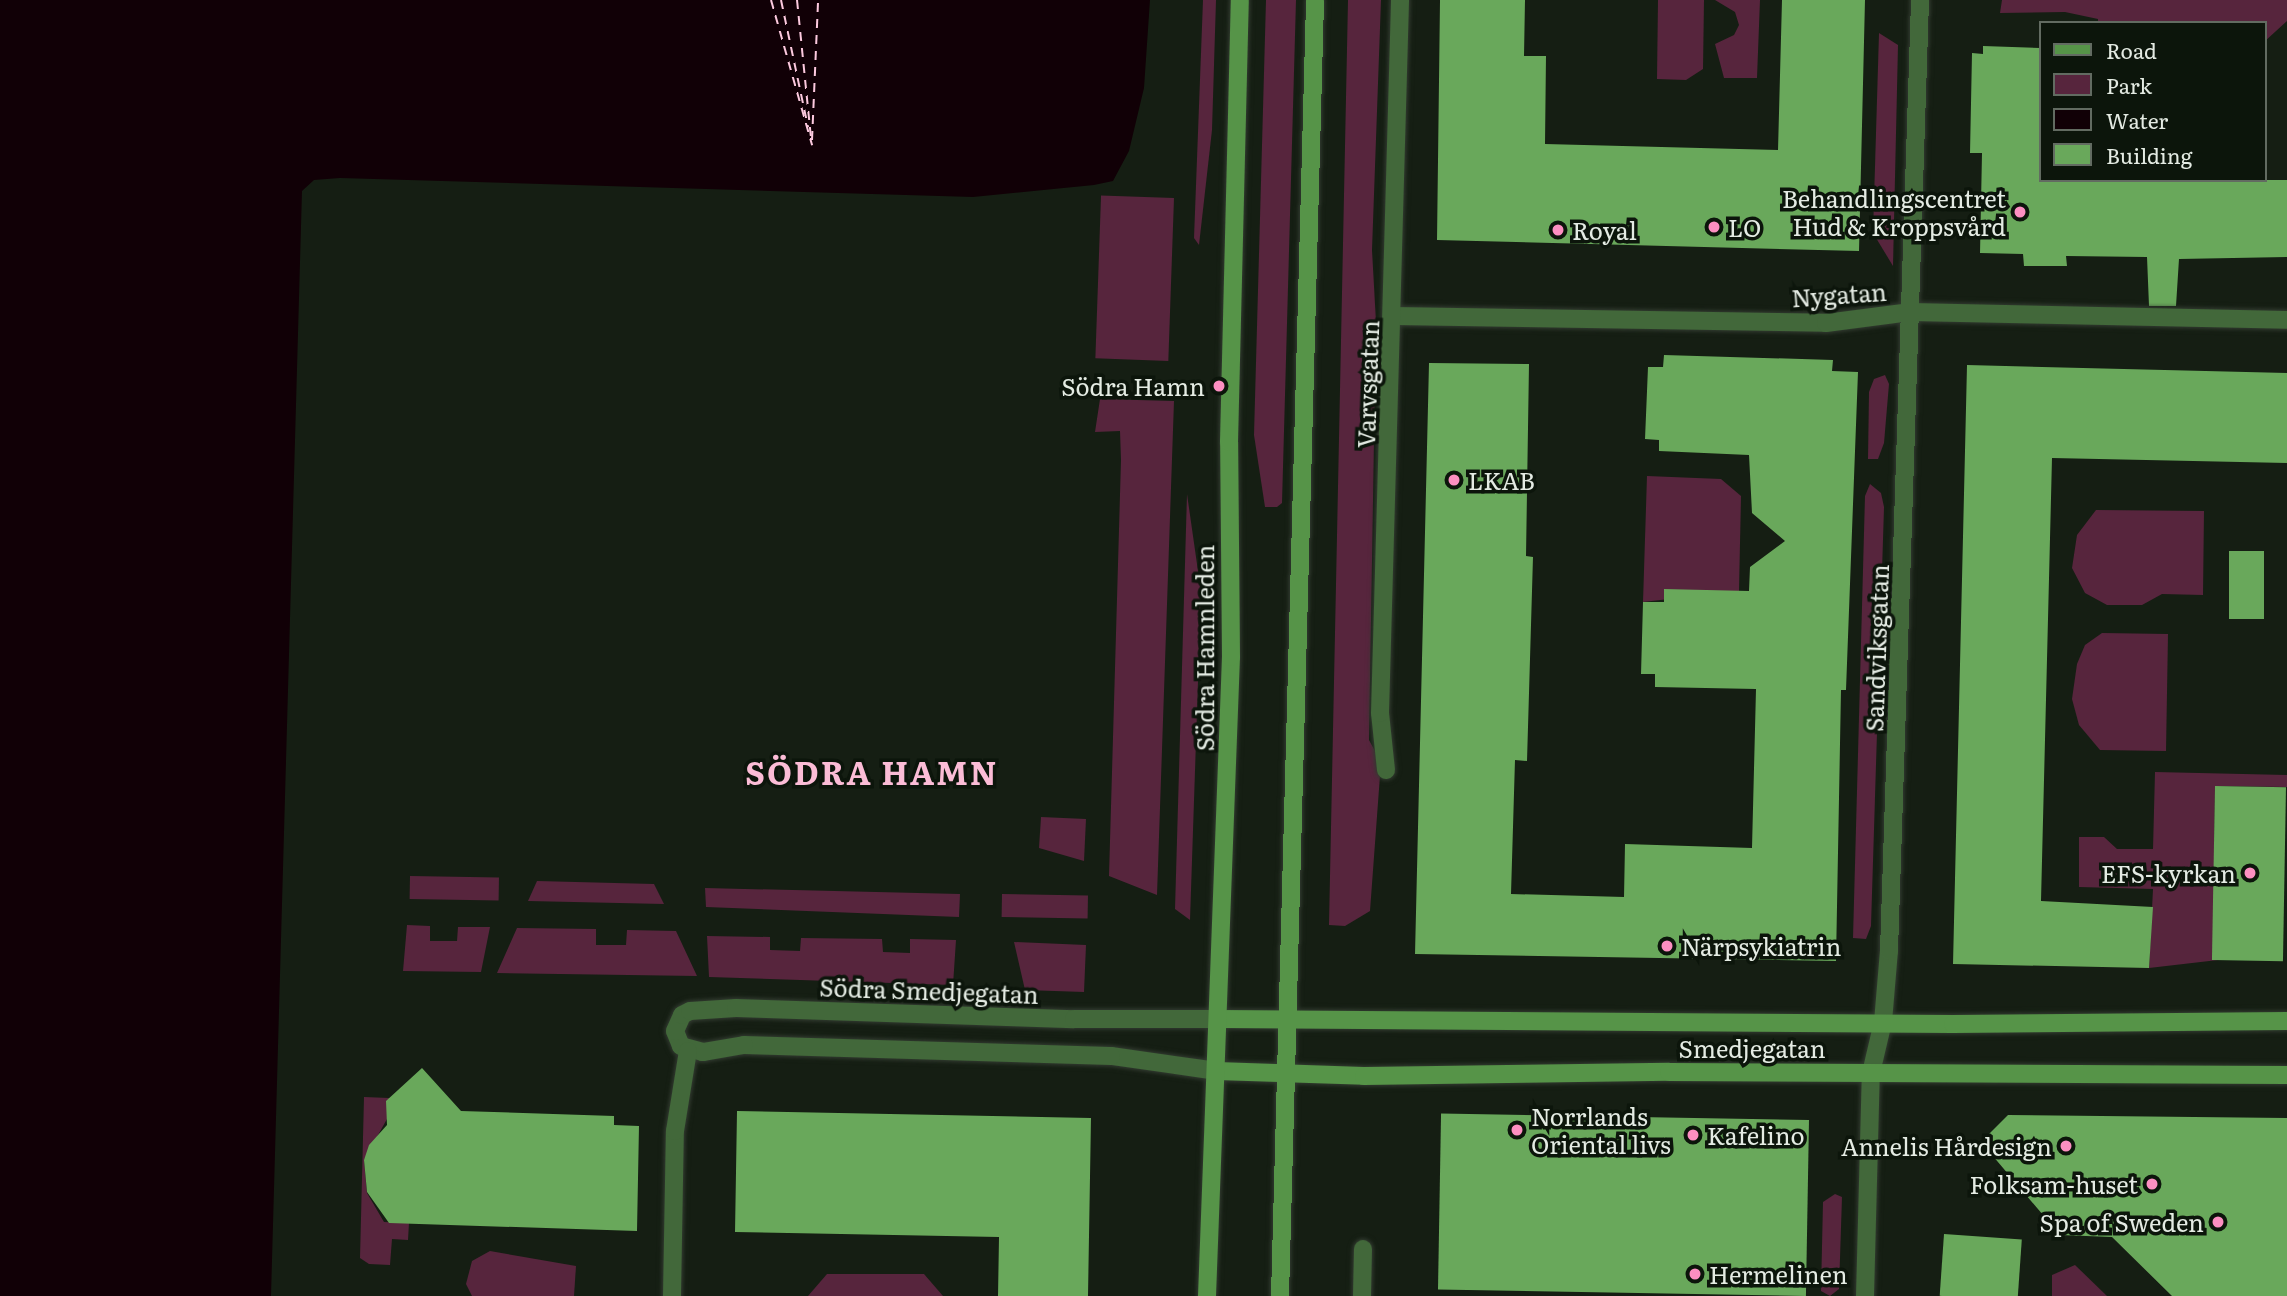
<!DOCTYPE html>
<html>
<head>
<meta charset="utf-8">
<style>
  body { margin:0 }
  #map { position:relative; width:2287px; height:1296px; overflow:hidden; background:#151e13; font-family:Literata,serif }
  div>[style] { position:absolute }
  .green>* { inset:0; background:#57253d; transform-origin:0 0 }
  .water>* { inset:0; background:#110006 }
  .ferry>* { height:2px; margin-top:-1px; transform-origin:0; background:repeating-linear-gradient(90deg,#fcc9de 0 9px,transparent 0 16px) }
  .building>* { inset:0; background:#69a85b; transform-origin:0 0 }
  .roads { filter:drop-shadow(0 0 2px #323b30) drop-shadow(0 0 2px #323b30) }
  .street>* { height:18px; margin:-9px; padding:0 9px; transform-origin:9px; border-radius:9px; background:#42683a }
  .secondary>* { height:18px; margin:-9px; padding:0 9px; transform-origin:9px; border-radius:9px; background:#569448 }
  .dots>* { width:19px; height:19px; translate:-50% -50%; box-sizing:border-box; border:4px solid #0c150b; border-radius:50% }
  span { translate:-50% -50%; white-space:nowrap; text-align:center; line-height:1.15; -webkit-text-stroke:7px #0c150b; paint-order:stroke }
  .poi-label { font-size:24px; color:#e4ebe3 }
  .right { translate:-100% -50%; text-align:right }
  .left { translate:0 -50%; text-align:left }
  .street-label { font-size:24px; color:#e4ebe3 }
  .district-label { font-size:32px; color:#fbbcd6; font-weight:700; letter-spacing:2px }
  .legend { position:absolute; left:2039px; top:21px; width:228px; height:161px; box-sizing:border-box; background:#0c150b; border:2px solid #626b61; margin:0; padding:9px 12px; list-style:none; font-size:21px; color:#e4ebe3 }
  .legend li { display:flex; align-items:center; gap:14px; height:35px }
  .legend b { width:35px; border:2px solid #626b61 }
</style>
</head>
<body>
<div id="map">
  <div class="green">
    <div style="clip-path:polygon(1203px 0,1216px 0,1212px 130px,1199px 245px,1194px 238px)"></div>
    <div style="clip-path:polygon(1266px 0,1296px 0,1282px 503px,1277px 507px,1265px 507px,1254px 435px)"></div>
    <div style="clip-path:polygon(1348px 0,1381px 0,1372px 250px,1376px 322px,1369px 740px,1381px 762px,1370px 911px,1345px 926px,1329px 925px)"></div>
    <div style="clip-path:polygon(1658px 0,1704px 0,1703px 69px,1686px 80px,1657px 79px)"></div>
    <div style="clip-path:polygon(1715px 0,1760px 0,1757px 78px,1724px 78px,1715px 44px,1734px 35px,1739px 25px,1735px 12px)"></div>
    <div style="clip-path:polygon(2002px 0,2287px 0,2287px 21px,2264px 42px,2264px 23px,2098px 23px,2098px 19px,2065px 12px,2000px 13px)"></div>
    <div style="clip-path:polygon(1879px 33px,1898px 45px,1893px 266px,1873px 233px)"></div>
    <div style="left:1174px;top:198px;width:163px;height:73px;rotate:92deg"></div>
    <div style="clip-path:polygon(1885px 375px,1889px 384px,1884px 443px,1878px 459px,1868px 459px,1869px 392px,1874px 379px)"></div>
    <div style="clip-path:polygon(1100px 399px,1174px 401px,1157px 895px,1109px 876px,1121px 460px,1120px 431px,1095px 432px)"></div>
    <div style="clip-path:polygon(1647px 476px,1721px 479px,1741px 496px,1739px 591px,1643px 602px)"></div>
    <div style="clip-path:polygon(1870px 484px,1881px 493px,1884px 507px,1871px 926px,1866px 939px,1853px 938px,1865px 496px)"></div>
    <div style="clip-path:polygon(1187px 494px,1201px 592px,1190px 920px,1175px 909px)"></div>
    <div style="clip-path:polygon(2096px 510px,2204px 511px,2203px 595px,2162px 594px,2142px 605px,2107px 605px,2085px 593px,2072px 568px,2077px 535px)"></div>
    <div style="clip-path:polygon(2102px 633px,2168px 634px,2166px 751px,2100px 750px,2079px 725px,2072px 699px,2077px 664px,2085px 645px)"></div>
    <div style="clip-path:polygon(2155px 772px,2287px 775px,2287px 787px,2215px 786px,2214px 865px,2223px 865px,2219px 881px,2218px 960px,2149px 968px,2153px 889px,2079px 887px,2079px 837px,2104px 837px,2117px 849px,2153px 849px)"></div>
    <div style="clip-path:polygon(1041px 817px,1086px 819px,1084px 861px,1039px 848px)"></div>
    <div style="left:410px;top:876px;width:89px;height:23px;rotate:1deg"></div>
    <div style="clip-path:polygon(537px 881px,654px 884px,664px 904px,528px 901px)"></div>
    <div style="clip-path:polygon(705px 888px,960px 894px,959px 917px,706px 907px)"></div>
    <div style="left:1002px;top:894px;width:86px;height:23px;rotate:1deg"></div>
    <div style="clip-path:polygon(407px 925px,430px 926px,430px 941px,457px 941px,458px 927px,490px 927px,481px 972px,403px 971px)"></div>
    <div style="clip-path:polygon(517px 928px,596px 929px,596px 945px,626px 945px,627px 930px,676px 931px,697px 976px,497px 973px)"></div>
    <div style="clip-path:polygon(707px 936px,770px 937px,770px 950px,800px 951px,801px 938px,882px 939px,883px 952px,910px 953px,910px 939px,956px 940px,953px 985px,709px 977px)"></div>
    <div style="clip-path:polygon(1014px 942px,1086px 945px,1084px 992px,1025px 990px)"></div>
    <div style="clip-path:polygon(364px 1097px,389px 1098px,408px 1120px,387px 1119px,364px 1160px,367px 1193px,384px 1222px,409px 1223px,408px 1240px,392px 1239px,390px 1265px,369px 1264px,360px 1258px)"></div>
    <div style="clip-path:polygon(1835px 1194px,1842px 1197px,1839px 1289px,1830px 1296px,1821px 1291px,1823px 1202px)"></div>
    <div style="clip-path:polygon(490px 1251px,576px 1266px,574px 1296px,472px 1296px,466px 1284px,472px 1261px)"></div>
    <div style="clip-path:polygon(2075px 1265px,2107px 1296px,2052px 1296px,2052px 1275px)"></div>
    <div style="clip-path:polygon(827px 1274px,924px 1274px,943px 1296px,808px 1296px)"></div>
  </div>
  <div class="water">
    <div style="clip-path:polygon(0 0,1150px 0,1144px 88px,1129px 151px,1113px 181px,1094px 185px,973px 197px,340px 178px,314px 180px,302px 191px,271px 1296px,0 1296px)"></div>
  </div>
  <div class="ferry">
    <div style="left:771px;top:0;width:151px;rotate:74.2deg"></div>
    <div style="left:781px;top:0;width:130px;rotate:78deg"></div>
    <div style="left:797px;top:0;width:138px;rotate:84.2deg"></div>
    <div style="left:812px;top:140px;width:140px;rotate:-87.5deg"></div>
  </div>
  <div class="building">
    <div style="clip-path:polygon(1440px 0,1525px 0,1524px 56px,1546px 56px,1545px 144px,1778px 150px,1782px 0,1865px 0,1859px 251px,1437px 240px)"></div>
    <div style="clip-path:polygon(1983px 46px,2040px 48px,2040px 180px,2287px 180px,2287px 257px,2179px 259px,2176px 306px,2149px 306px,2147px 257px,2066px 256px,2067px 266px,2024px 266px,2023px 254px,1980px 253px,1982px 153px,1970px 153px,1972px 53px,1983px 54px)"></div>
    <div style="clip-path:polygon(1664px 355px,1833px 360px,1832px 371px,1858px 372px,1846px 690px,1841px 690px,1836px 961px,1415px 954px,1429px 363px,1529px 364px,1526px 556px,1533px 557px,1527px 761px,1515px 760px,1511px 894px,1624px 897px,1625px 844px,1752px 848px,1756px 689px,1655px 687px,1655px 674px,1641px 674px,1643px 602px,1664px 602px,1664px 589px,1749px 591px,1750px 567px,1785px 541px,1752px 513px,1749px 455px,1659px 451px,1659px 440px,1645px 439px,1648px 367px,1663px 367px)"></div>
    <div style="clip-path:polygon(1967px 365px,2287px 373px,2287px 463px,2052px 458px,2041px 901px,2153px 907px,2149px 968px,1953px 964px)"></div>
    <div style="left:2229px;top:551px;width:35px;height:68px"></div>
    <div style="left:2215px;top:786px;width:71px;height:174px;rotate:1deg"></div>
    <div style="clip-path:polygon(422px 1068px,461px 1111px,614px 1116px,614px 1125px,639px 1126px,637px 1231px,389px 1223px,367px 1192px,364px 1160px,369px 1145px,387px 1125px,386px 1101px)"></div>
    <div style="clip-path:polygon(737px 1111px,1091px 1118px,1088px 1296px,998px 1296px,999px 1237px,735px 1232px)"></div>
    <div style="clip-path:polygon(2008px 1115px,2287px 1118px,2287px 1296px,2172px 1296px,2112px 1237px,2060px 1235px,1981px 1142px)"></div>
    <div style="left:1809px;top:1120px;width:176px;height:368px;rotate:91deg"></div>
    <div style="left:1944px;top:1234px;width:78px;height:62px;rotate:4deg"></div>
  </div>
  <div class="roads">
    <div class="street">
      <div style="left:1394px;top:316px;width:432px;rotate:0.9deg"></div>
      <div style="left:1826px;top:323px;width:86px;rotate:-7.4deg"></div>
      <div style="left:1911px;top:312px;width:376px;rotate:1.2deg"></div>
      <div style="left:1386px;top:770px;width:57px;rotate:-96deg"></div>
      <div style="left:1380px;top:713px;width:713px;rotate:-88.39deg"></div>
      <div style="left:1217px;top:1071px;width:107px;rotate:-171.9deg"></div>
      <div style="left:1111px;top:1056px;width:367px;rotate:-178.3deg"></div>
      <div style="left:744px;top:1045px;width:42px;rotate:170.3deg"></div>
      <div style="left:703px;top:1052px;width:23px;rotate:-165deg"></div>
      <div style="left:681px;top:1046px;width:16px;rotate:-112deg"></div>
      <div style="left:675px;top:1031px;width:17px;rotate:-66deg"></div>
      <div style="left:682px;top:1015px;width:9px;rotate:-27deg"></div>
      <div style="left:690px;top:1011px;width:46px;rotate:-3.7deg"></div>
      <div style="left:736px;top:1008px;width:338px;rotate:1.9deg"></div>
      <div style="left:1074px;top:1019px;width:145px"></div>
      <div style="left:672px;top:1296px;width:165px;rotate:-89deg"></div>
      <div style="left:675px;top:1131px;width:81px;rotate:-80.8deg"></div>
      <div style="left:1362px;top:1296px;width:47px;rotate:-88.8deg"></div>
      <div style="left:1865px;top:1296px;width:223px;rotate:-88.5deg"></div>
      <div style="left:1871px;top:1073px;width:52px;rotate:-76.8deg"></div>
      <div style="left:1883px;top:1022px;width:71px;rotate:-85.2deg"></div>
      <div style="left:1889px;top:951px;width:952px;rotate:-88.13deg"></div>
    </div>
    <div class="secondary">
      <div style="left:1219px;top:1019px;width:734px;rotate:0.39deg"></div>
      <div style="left:1953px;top:1024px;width:334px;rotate:-0.5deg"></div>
      <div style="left:1217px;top:1071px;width:147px;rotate:1.9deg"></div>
      <div style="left:1364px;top:1076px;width:305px;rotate:-0.8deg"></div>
      <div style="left:1669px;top:1072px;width:618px;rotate:0.28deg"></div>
      <div style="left:1207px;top:1296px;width:639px;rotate:-87.85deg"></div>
      <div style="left:1231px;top:657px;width:215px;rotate:-90.5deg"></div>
      <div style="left:1229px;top:442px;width:442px;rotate:-88.6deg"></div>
      <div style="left:1280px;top:1296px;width:1296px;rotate:-88.45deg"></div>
    </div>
  </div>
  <div class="dots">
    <div style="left:2020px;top:212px;background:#fc8fc1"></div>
    <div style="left:1714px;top:227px;background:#fc8fc1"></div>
    <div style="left:1558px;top:230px;background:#fc8fc1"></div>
    <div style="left:1219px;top:386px;background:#fc8fc1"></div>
    <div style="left:1454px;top:480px;background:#fc8fc1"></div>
    <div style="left:2250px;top:873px;background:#fc8fc1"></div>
    <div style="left:1667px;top:946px;background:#fc8fc1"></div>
    <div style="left:1517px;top:1130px;background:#fc8fc1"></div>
    <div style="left:1693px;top:1135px;background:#fc8fc1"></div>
    <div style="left:2066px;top:1146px;background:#fc8fc1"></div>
    <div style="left:2152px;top:1184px;background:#fc8fc1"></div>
    <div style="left:2218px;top:1222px;background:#fc8fc1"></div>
    <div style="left:1695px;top:1274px;background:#fc8fc1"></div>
  </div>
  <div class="poi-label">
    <span class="right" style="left:2006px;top:212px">Behandlingscentret<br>Hud &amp; Kroppsvård</span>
    <span class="left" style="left:1728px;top:227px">LO</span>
    <span class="left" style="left:1572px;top:230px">Royal</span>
    <span class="right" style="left:1205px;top:386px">Södra Hamn</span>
    <span class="left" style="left:1468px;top:480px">LKAB</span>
    <span class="right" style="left:2236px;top:873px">EFS-kyrkan</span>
    <span class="left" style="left:1681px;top:946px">Närpsykiatrin</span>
    <span class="left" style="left:1531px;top:1130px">Norrlands<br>Oriental livs</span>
    <span class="left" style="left:1707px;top:1135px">Kafelino</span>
    <span class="right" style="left:2052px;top:1146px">Annelis Hårdesign</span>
    <span class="right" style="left:2138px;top:1184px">Folksam-huset</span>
    <span class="right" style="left:2204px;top:1222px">Spa of Sweden</span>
    <span class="left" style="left:1709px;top:1274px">Hermelinen</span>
  </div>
  <div class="street-label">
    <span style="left:1839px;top:294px;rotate:-4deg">Nygatan</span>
    <span style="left:1367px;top:384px;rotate:-88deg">Varvsgatan</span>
    <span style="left:1204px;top:648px;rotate:-90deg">Södra Hamnleden</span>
    <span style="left:1876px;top:648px;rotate:-88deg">Sandviksgatan</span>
    <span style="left:929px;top:990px;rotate:2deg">Södra Smedjegatan</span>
    <span style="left:1752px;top:1048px">Smedjegatan</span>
  </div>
  <div class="district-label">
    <span style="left:872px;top:771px">SÖDRA HAMN</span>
  </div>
  <ul class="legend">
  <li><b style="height:9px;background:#569448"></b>Road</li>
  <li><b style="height:19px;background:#57253d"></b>Park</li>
  <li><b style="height:19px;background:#110006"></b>Water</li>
  <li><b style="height:19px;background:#69a85b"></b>Building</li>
  </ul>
</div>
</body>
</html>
